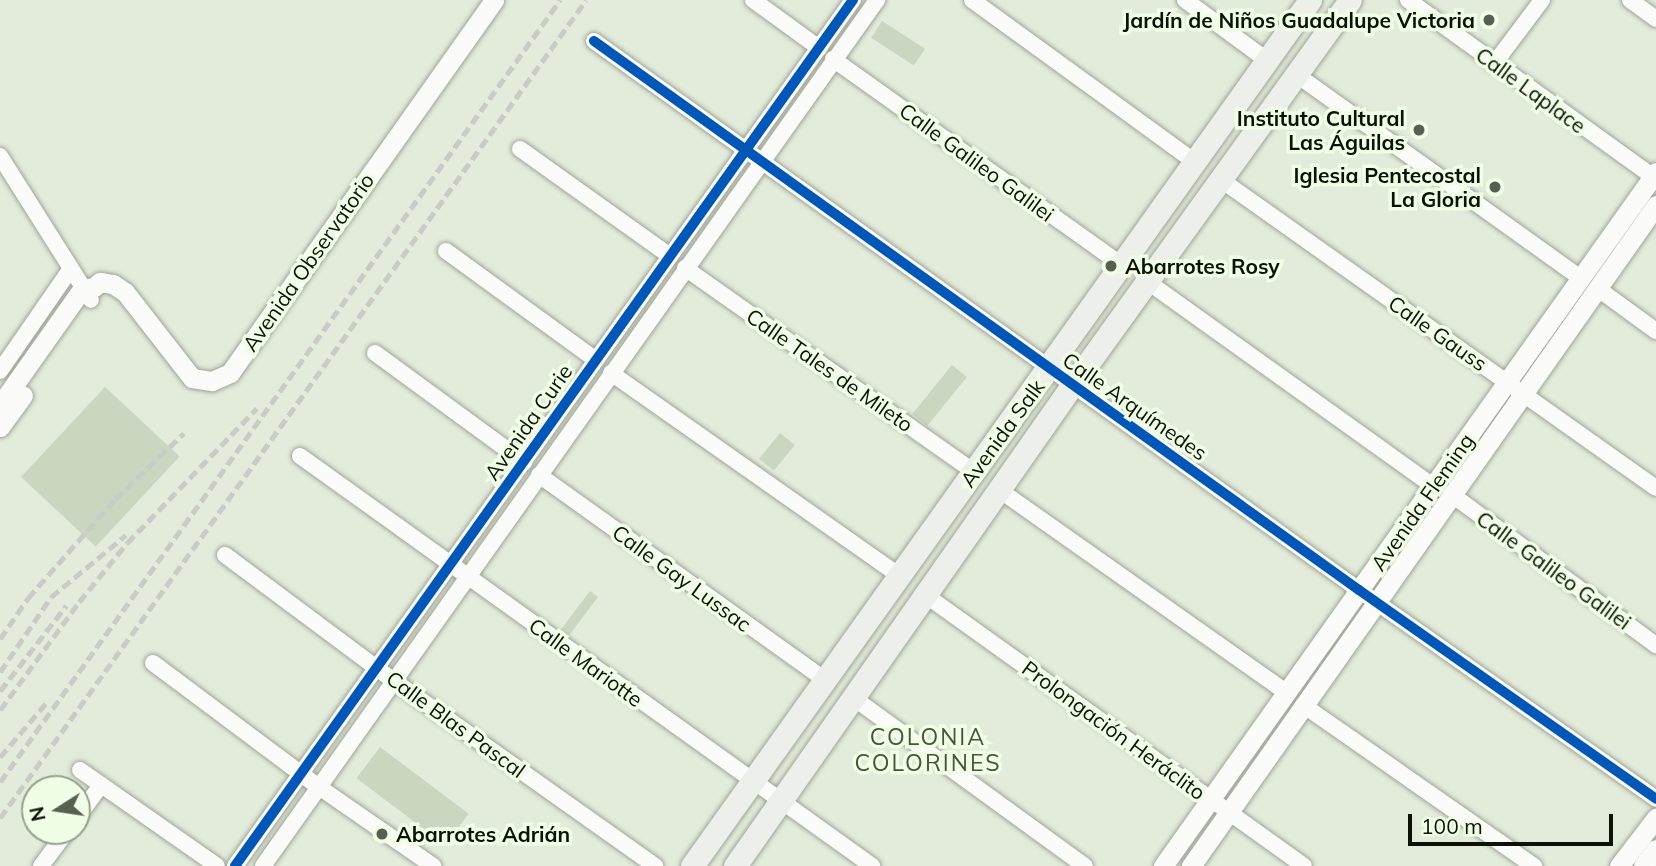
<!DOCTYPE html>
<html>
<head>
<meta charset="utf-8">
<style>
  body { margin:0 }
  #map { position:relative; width:1656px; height:866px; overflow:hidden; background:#e3ebdb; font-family:Mulish,sans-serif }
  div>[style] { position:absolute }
  .building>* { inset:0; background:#cad6c0; transform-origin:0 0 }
  .roads { filter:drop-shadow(0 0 2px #9fa599) drop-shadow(0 0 2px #9fa599) }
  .minor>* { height:16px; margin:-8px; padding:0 8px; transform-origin:8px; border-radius:8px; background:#fbfcfa }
  .tertiary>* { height:19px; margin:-9.5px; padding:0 9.5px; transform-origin:9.5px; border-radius:9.5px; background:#fbfcfa }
  .secondary>* { height:23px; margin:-11.5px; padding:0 11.5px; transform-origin:11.5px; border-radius:11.5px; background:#edefea }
  .rail>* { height:4.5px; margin-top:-2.25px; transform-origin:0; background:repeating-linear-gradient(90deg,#c8cbc6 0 10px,transparent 0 15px) }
  .cycleway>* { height:10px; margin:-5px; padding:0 5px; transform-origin:5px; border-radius:5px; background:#0057b8 }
  .dots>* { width:19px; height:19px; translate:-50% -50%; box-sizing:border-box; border:4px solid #f1fee6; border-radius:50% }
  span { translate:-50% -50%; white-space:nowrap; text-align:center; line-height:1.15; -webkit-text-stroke:7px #f1fee6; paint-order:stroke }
  .poi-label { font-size:21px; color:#0d1208; font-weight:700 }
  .right { translate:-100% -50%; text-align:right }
  .left { translate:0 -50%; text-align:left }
  .street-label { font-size:21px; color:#0d1208 }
  .neighbourhood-label { font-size:23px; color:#48553b; letter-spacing:2px }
  .north { position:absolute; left:21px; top:775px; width:70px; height:70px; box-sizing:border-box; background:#f1fee6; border:2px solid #96a08d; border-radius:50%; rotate:258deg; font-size:19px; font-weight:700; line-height:28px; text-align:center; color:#0d1208 }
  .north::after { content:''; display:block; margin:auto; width:24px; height:32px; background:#585e52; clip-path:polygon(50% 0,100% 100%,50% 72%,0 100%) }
  .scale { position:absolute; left:1408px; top:814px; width:205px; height:32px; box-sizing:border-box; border:4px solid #0d1208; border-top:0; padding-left:9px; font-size:21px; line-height:24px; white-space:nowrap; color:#0d1208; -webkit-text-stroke:5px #f1fee6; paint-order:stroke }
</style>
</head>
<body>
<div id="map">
  <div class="building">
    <div style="left:882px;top:21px;width:51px;height:20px;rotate:33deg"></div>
    <div style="left:952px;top:365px;width:19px;height:63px;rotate:39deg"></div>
    <div style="left:105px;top:387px;width:102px;height:123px;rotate:43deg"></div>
    <div style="left:780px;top:433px;width:19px;height:33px;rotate:39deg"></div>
    <div style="left:590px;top:591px;width:10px;height:52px;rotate:37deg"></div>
    <div style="left:380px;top:747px;width:111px;height:39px;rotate:37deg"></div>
  </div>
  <div class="roads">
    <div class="minor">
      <div style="left:753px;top:0;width:82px;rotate:36deg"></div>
      <div style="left:972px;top:0;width:276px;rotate:36deg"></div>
      <div style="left:1185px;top:0;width:103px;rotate:36.3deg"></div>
      <div style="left:1408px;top:0;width:306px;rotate:35.8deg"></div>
      <div style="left:1630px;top:0;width:32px;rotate:36deg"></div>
      <div style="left:594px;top:41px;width:942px;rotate:35.67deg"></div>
      <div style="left:1359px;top:590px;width:363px;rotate:35.1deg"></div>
      <div style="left:833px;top:59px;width:355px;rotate:35.5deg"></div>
      <div style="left:1494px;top:64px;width:80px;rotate:-53.1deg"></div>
      <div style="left:1297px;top:75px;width:349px;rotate:35.6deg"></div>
      <div style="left:520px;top:149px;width:184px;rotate:35.5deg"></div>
      <div style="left:0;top:156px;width:170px;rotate:57.7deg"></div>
      <div style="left:1220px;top:179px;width:534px;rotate:35.33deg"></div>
      <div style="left:446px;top:251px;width:185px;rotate:36deg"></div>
      <div style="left:685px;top:268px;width:354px;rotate:35.2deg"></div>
      <div style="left:1148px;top:282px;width:350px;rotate:35.6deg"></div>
      <div style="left:1597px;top:288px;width:73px;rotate:36.1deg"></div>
      <div style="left:375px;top:353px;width:185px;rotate:36.2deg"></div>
      <div style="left:0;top:371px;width:123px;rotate:-55.3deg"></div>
      <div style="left:611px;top:373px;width:353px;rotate:35.1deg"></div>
      <div style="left:300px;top:456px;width:704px;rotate:35.63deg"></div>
      <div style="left:539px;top:475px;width:352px;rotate:35.6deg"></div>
      <div style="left:998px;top:489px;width:352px;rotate:35.2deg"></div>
      <div style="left:1451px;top:494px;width:255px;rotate:36.4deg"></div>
      <div style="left:225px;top:555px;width:211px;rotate:36.7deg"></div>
      <div style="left:394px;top:681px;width:320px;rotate:35.3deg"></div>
      <div style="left:924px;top:594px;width:467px;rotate:35.6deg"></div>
      <div style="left:153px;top:663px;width:207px;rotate:36.8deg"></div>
      <div style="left:319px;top:787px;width:139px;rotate:34.7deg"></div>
      <div style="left:855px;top:699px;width:284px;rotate:36deg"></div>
      <div style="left:1303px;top:705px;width:282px;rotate:34.9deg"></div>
      <div style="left:80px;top:770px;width:167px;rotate:35deg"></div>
      <div style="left:77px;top:818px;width:41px;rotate:-54deg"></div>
      <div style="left:41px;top:866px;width:44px;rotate:-53.4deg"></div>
      <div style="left:235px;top:866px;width:1064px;rotate:-54.49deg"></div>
      <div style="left:263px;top:866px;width:1062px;rotate:-54.66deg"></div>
    </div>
    <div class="tertiary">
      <div style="left:0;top:405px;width:142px;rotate:-54.7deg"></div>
      <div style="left:82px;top:289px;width:12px;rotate:-9deg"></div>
      <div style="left:94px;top:287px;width:8px;rotate:-40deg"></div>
      <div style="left:100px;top:282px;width:13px;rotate:9deg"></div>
      <div style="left:113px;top:284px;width:14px;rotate:34deg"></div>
      <div style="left:125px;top:292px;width:109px;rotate:52.1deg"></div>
      <div style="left:192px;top:378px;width:20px;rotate:9deg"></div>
      <div style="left:212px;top:381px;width:20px;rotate:-24deg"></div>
      <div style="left:230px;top:373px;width:457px;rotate:-54.7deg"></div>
      <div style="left:0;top:427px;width:39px;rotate:-54deg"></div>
      <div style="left:1163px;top:866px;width:851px;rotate:-54.61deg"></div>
      <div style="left:1191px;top:866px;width:808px;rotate:-54.87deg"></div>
      <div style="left:1619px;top:866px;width:61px;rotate:-52.4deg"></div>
      <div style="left:1643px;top:866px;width:21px;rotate:-53deg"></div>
    </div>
    <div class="secondary">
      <div style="left:692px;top:866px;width:1064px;rotate:-54.49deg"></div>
      <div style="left:735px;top:866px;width:589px;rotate:-54.96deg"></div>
      <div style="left:1073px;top:384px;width:473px;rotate:-54.2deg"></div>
    </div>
  </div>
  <div class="rail">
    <div style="left:0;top:639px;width:50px;rotate:-55.7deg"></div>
    <div style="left:28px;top:598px;width:132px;rotate:-48.7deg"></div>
    <div style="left:115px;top:499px;width:95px;rotate:-43.7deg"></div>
    <div style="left:0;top:672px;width:91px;rotate:-55.8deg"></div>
    <div style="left:51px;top:597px;width:97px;rotate:-39.6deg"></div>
    <div style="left:0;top:691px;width:108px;rotate:-52.2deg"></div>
    <div style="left:0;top:710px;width:134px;rotate:-53.8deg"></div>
    <div style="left:79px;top:602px;width:76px;rotate:-50.9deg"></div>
    <div style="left:127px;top:543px;width:187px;rotate:-46.1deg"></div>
    <div style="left:0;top:757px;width:72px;rotate:-49.5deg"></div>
    <div style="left:0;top:782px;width:962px;rotate:-54.39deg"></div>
    <div style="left:0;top:818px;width:1006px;rotate:-54.38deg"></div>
  </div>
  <div class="cycleway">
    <div style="left:594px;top:41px;width:942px;rotate:35.67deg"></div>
    <div style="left:1359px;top:590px;width:363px;rotate:35.1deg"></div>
    <div style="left:235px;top:866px;width:1064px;rotate:-54.49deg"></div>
  </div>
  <div class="dots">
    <div style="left:1489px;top:20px;background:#585e52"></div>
    <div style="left:1419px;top:130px;background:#585e52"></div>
    <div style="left:1495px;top:187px;background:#585e52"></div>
    <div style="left:1111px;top:266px;background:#585e52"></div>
    <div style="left:382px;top:834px;background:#585e52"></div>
  </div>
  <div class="poi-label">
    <span class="right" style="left:1475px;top:20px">Jardín de Niños Guadalupe Victoria</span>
    <span class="right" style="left:1405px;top:130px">Instituto Cultural<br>Las Águilas</span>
    <span class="right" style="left:1481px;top:187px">Iglesia Pentecostal<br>La Gloria</span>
    <span class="left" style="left:1125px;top:266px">Abarrotes Rosy</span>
    <span class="left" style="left:396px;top:834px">Abarrotes Adrián</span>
  </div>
  <div class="street-label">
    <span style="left:1531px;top:90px;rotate:36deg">Calle Laplace</span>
    <span style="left:977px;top:162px;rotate:36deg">Calle Galileo Galilei</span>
    <span style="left:308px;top:262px;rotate:-55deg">Avenida Observatorio</span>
    <span style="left:1438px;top:333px;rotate:35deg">Calle Gauss</span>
    <span style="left:830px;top:370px;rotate:35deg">Calle Tales de Mileto</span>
    <span style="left:1135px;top:406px;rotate:35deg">Calle Arquímedes</span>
    <span style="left:528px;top:422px;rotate:-55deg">Avenida Curie</span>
    <span style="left:1002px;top:433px;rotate:-54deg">Avenida Salk</span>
    <span style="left:1422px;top:502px;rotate:-55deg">Avenida Fleming</span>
    <span style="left:1554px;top:570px;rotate:36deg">Calle Galileo Galilei</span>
    <span style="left:682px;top:578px;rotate:36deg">Calle Gay Lussac</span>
    <span style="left:586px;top:662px;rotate:36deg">Calle Mariotte</span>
    <span style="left:456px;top:724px;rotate:36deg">Calle Blas Pascal</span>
    <span style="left:1114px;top:730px;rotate:36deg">Prolongación Heráclito</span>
  </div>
  <div class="neighbourhood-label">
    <span style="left:928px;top:750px">COLONIA<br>COLORINES</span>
  </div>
  <div class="north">N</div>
  <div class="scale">100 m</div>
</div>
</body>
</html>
